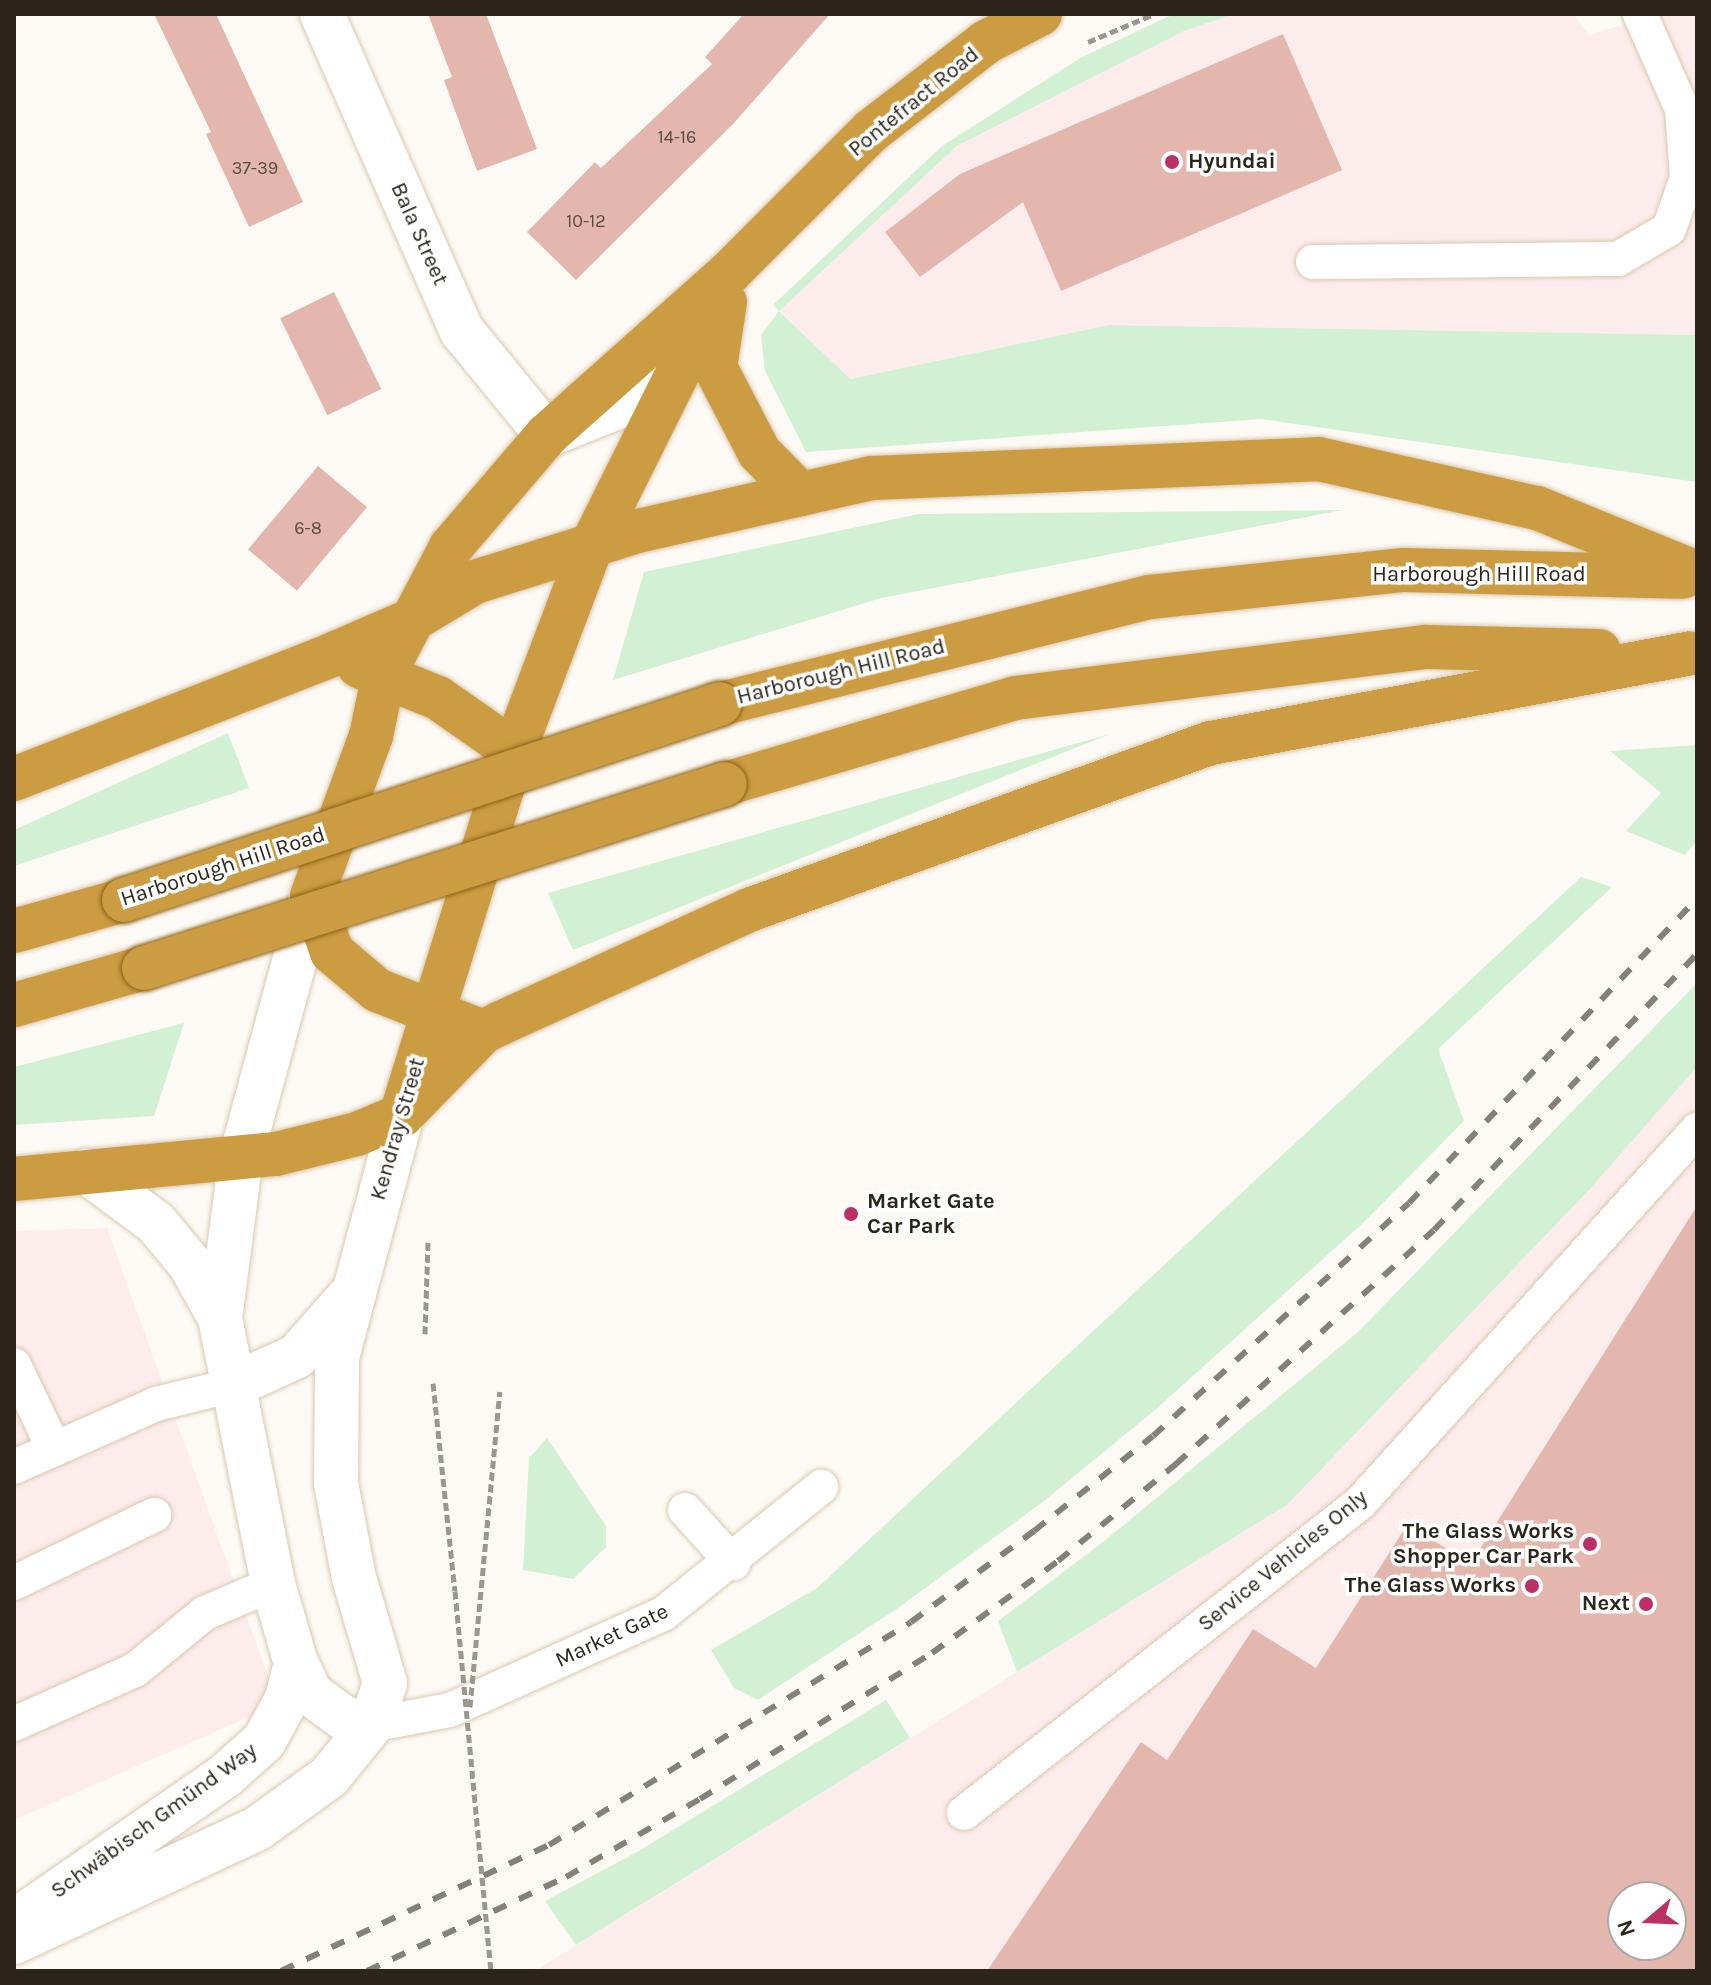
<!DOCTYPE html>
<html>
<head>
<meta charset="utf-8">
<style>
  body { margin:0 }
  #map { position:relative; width:1711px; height:1985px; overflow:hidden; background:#fdfaf5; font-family:Karla,sans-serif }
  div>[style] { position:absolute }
  .commercial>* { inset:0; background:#fdecec }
  .green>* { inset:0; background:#d2f1d4 }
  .building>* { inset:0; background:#e3b7ad; transform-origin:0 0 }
  .path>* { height:5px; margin-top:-2.5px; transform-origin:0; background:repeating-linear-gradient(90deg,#9b978f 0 8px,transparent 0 12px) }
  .roads { filter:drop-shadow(0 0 2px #d9c9af) drop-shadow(0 0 2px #d9c9af) }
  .service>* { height:34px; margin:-17px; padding:0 17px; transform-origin:17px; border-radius:17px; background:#fff }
  .minor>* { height:44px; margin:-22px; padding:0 22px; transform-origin:22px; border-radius:22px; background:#fff }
  .tertiary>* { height:44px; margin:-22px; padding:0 22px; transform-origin:22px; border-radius:22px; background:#fff }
  .trunk>* { height:44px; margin:-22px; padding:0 22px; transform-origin:22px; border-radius:22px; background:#cc9c42 }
  .rail>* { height:6px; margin-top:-3px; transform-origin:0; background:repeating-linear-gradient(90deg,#858179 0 14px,transparent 0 28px) }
  .path-bridge>* { height:5px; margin-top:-2.5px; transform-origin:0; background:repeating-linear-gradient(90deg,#9b978f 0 8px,transparent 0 12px) }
  .bridges { filter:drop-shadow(0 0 2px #8b6315) drop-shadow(0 0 2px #8b6315) }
  .trunk-bridge>* { height:44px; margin:-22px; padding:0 22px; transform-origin:22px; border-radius:22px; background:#cc9c42 }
  .dots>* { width:22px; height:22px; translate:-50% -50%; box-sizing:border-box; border:4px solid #fff; border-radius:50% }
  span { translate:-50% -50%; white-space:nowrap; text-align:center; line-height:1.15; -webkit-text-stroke:7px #fff; paint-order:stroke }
  .number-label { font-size:18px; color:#594a40 }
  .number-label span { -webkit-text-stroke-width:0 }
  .street-label { font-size:22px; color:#2b251b }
  .poi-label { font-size:22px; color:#2b251b; font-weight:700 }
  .left { translate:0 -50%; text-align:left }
  .right { translate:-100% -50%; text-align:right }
  .frame { position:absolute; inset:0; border:16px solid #2b251b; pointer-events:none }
  .north { position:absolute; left:1607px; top:1881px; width:80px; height:80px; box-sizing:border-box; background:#fff; border:2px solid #aaa8a4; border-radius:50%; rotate:251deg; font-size:22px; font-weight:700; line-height:32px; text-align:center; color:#2b251b }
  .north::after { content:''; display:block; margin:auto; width:28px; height:36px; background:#bd3064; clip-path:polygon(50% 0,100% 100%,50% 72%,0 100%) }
</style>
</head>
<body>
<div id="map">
  <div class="commercial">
    <div style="clip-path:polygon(1235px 14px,1573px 14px,1589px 35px,1659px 14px,1697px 14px,1697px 335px,1109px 325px,849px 379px,779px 310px,957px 146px,1184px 31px)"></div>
    <div style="clip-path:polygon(evenodd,1697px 1067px,1697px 1971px,535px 1971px,1288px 1504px,1590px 1189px,1697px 1067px,1623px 1897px,1671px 1897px,1671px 1945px,1623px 1945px,1623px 1897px)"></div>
    <div style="clip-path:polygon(107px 1228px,278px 1704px,14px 1820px,14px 1231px)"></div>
  </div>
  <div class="green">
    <div style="clip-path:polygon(1174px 14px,1235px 14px,1184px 31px,957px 146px,779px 311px,850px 379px,1109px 325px,1697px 335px,1697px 482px,1262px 419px,806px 452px,765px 371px,761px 335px,779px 311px,773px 305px,942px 146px,1082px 57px)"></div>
    <div style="clip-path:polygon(1343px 510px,881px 598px,613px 680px,644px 572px,919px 514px)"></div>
    <div style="clip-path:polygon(228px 733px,249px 788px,14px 866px,14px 830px)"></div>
    <div style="clip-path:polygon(1110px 734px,573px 950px,548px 893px)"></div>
    <div style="clip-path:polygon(1697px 745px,1697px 841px,1685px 855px,1626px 831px,1661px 793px,1610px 751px)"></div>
    <div style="clip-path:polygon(1581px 877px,1612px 887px,1438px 1049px,1464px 1121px,1363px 1223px,1155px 1410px,1044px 1501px,898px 1608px,758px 1700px,734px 1688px,711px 1650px,817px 1588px)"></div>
    <div style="clip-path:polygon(1697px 983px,1697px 1067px,1590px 1189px,1288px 1504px,1017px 1672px,998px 1621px,1103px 1542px,1358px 1332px)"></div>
    <div style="clip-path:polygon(184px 1023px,154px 1116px,14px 1125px,14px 1067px)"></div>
    <div style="clip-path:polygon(547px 1438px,606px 1526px,606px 1547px,573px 1579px,523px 1570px,529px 1458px)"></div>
    <div style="clip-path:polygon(886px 1700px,910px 1738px,576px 1945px,545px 1901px,637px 1852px)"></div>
  </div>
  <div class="building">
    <div style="clip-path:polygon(154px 14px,216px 14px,303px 202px,249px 227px,206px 134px,211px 132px)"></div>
    <div style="clip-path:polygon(428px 14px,486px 14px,537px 149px,477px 171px,444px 80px,452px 77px)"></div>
    <div style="clip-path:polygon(744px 14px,830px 14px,734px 123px,576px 280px,527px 232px,595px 162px,601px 168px,712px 64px,705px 57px)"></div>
    <div style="clip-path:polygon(1283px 34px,1342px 170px,1061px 291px,1023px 202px,920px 277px,885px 232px,960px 174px)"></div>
    <div style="left:334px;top:292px;width:108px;height:60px;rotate:64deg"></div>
    <div style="left:318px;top:466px;width:64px;height:109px;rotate:40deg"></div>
    <div style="clip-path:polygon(evenodd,1697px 1206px,1697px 1971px,987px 1971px,1141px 1742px,1167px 1760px,1253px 1629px,1316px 1668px,1407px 1525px,1471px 1563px,1697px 1206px,1623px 1897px,1671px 1897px,1671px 1945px,1623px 1945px,1623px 1897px)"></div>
  </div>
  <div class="path">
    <div style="left:1088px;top:42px;width:72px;rotate:-23deg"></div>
    <div style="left:425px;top:1334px;width:92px;rotate:-88.1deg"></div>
    <div style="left:433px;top:1383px;width:209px;rotate:84deg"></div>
  </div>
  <div class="roads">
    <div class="service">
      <div style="left:1313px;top:262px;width:305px;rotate:-0.6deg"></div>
      <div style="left:1618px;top:259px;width:59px;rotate:-30.5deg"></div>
      <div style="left:1669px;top:229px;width:54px;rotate:-70.6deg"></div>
      <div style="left:1687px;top:178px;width:69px;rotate:-94.1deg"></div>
      <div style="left:1682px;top:109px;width:104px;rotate:-113.9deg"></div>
      <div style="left:14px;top:1365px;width:93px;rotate:64.5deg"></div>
      <div style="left:14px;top:1467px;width:155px;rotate:-23.9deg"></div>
      <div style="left:156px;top:1404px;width:80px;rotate:-13.7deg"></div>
      <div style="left:685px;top:1510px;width:72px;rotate:47.8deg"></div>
      <div style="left:14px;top:1583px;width:156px;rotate:-25.9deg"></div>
      <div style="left:14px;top:1724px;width:133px;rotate:-24.1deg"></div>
      <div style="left:135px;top:1670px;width:90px;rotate:-39.2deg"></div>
      <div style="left:205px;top:1613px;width:74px;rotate:-23.1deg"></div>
      <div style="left:371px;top:1725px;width:80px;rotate:-10.8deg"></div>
      <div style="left:450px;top:1710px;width:234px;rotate:-24.3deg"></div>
      <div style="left:663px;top:1614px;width:203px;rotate:-38.8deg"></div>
      <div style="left:964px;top:1813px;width:503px;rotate:-38.05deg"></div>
      <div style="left:1360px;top:1503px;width:503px;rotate:-47.9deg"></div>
    </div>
    <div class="minor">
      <div style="left:322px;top:14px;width:347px;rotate:66.2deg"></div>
      <div style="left:462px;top:331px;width:134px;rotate:50.7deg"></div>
      <div style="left:547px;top:435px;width:73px;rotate:-21.7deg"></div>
      <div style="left:615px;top:408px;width:106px;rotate:-42.7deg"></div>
    </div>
    <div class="tertiary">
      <div style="left:312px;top:896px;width:270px;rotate:105.2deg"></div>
      <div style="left:241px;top:1157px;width:162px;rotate:97.4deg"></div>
      <div style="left:220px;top:1318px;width:271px;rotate:78.7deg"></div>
      <div style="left:273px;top:1584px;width:82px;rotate:73.8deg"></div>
      <div style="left:296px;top:1663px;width:34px;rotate:64deg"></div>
      <div style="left:311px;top:1694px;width:41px;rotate:36deg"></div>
      <div style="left:344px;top:1718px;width:28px;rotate:15deg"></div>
      <div style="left:86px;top:1171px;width:87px;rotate:36.6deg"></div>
      <div style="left:156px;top:1223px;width:53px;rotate:50.3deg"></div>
      <div style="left:190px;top:1264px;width:62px;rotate:60.9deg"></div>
      <div style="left:234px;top:1385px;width:69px;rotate:-24.7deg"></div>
      <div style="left:297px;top:1356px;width:76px;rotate:-48.7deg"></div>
      <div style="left:14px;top:1922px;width:258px;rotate:-34.7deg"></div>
      <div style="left:226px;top:1775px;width:51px;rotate:-41.8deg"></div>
      <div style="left:264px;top:1741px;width:48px;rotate:-61.3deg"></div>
      <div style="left:287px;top:1699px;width:37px;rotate:-76deg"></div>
      <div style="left:14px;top:1942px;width:269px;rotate:-25deg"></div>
      <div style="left:258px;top:1828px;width:87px;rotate:-35.7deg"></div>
      <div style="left:329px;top:1777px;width:67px;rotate:-51.1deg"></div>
      <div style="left:371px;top:1725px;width:44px;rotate:-71.6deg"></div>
      <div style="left:385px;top:1683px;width:109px;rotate:-106.4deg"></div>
      <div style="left:354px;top:1578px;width:96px;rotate:-100.8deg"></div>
      <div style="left:336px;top:1484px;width:127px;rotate:-89.5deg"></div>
      <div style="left:337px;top:1357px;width:251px;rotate:-75deg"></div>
    </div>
    <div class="trunk">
      <div style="left:725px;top:302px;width:66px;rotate:98.7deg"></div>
      <div style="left:715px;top:367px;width:96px;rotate:62.6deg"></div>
      <div style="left:759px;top:452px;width:59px;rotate:45.7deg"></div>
      <div style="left:359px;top:666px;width:85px;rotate:22.1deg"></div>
      <div style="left:438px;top:698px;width:93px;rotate:34.9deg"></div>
      <div style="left:720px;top:704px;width:443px;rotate:-14deg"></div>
      <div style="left:1150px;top:597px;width:255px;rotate:-6.1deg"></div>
      <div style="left:1404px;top:570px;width:279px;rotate:1.4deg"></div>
      <div style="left:14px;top:779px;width:338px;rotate:-21.3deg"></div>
      <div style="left:329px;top:656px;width:90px;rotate:-23.4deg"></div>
      <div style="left:412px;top:620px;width:74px;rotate:-31.1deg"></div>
      <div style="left:475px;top:582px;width:171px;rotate:-17.4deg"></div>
      <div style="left:638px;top:531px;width:239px;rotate:-12.8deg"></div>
      <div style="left:871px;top:478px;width:448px;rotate:-2.4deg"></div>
      <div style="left:1319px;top:459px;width:223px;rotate:12.7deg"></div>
      <div style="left:1537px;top:508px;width:173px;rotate:22.1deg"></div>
      <div style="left:725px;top:784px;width:302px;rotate:-16.5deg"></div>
      <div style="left:1015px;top:698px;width:414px;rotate:-7.1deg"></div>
      <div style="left:1426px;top:647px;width:173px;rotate:1.3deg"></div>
      <div style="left:14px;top:931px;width:114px;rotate:-15.7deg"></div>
      <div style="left:14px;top:1005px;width:135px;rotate:-15.9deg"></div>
      <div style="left:483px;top:1032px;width:114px;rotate:-158.4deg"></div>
      <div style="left:377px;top:990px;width:59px;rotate:-139.8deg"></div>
      <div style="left:332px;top:952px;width:59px;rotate:-109.7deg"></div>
      <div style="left:312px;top:896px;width:171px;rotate:-69.8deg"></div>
      <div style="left:371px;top:736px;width:63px;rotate:-78.2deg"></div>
      <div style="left:384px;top:674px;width:144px;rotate:-62.2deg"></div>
      <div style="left:451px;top:547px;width:148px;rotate:-49.4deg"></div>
      <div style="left:547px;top:435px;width:245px;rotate:-41.7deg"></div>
      <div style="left:730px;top:272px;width:199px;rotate:-45deg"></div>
      <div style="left:871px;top:131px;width:145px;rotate:-37.7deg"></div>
      <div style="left:986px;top:42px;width:61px;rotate:-27.4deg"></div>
      <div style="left:403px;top:1109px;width:375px;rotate:-72.8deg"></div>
      <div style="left:514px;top:751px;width:218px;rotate:-69.3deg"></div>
      <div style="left:591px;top:547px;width:274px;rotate:-63.5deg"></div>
      <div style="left:14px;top:1179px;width:263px;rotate:-5.5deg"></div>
      <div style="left:276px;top:1154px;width:83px;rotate:-13.9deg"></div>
      <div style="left:357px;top:1134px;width:49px;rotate:-22.9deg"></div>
      <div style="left:402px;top:1115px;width:116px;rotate:-45.7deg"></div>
      <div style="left:483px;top:1032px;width:20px;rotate:-27deg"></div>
      <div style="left:501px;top:1023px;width:273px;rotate:-24.5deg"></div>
      <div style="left:749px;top:910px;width:491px;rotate:-19.9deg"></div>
      <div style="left:1211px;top:743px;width:487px;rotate:-10.6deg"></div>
    </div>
  </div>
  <div class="rail">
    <div style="left:281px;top:1971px;width:296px;rotate:-25.2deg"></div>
    <div style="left:549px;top:1845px;width:425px;rotate:-31.6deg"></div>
    <div style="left:911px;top:1622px;width:153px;rotate:-36.5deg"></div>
    <div style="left:1034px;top:1531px;width:152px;rotate:-38.6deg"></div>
    <div style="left:1153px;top:1436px;width:346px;rotate:-42.3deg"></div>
    <div style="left:1409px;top:1203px;width:419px;rotate:-46.6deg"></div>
    <div style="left:367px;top:1971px;width:220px;rotate:-25.3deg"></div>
    <div style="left:566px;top:1877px;width:155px;rotate:-30.2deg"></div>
    <div style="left:700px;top:1799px;width:274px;rotate:-32.2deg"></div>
    <div style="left:932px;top:1653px;width:156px;rotate:-36.1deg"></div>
    <div style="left:1058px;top:1561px;width:153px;rotate:-39.4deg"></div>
    <div style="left:1176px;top:1464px;width:348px;rotate:-42.2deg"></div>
    <div style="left:1434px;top:1230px;width:381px;rotate:-46.4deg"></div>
  </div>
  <div class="path-bridge">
    <div style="left:455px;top:1591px;width:382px;rotate:84.6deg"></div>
    <div style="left:470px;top:1707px;width:317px;rotate:-84.6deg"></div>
  </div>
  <div class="bridges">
    <div class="trunk-bridge">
      <div style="left:124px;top:900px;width:627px;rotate:-18.2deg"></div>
      <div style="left:144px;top:968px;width:609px;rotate:-17.57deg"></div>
    </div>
  </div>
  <div class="dots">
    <div style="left:1172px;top:162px;background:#bd3064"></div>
    <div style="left:851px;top:1214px;background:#bd3064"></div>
    <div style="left:1590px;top:1544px;background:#bd3064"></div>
    <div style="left:1532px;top:1586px;background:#bd3064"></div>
    <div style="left:1646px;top:1604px;background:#bd3064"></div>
  </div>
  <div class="number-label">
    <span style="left:677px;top:137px">14-16</span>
    <span style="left:255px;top:168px">37-39</span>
    <span style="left:586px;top:221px">10-12</span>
    <span style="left:308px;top:528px">6-8</span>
  </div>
  <div class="street-label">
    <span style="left:914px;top:102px;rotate:-39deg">Pontefract Road</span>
    <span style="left:419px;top:234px;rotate:66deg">Bala Street</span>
    <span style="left:1479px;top:575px">Harborough Hill Road</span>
    <span style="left:841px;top:672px;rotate:-14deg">Harborough Hill Road</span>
    <span style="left:223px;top:867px;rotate:-18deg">Harborough Hill Road</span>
    <span style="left:398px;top:1129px;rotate:-74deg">Kendray Street</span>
    <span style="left:1283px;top:1561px;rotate:-39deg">Service Vehicles Only</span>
    <span style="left:612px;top:1636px;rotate:-25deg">Market Gate</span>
    <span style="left:154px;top:1821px;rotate:-36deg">Schwäbisch Gmünd Way</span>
  </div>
  <div class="poi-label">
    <span class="left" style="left:1188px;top:162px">Hyundai</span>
    <span class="left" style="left:867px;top:1214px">Market Gate<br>Car Park</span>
    <span class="right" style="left:1574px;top:1544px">The Glass Works<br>Shopper Car Park</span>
    <span class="right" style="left:1516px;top:1586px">The Glass Works</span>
    <span class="right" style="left:1630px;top:1604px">Next</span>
  </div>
  <div class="frame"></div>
  <div class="north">N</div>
</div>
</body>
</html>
